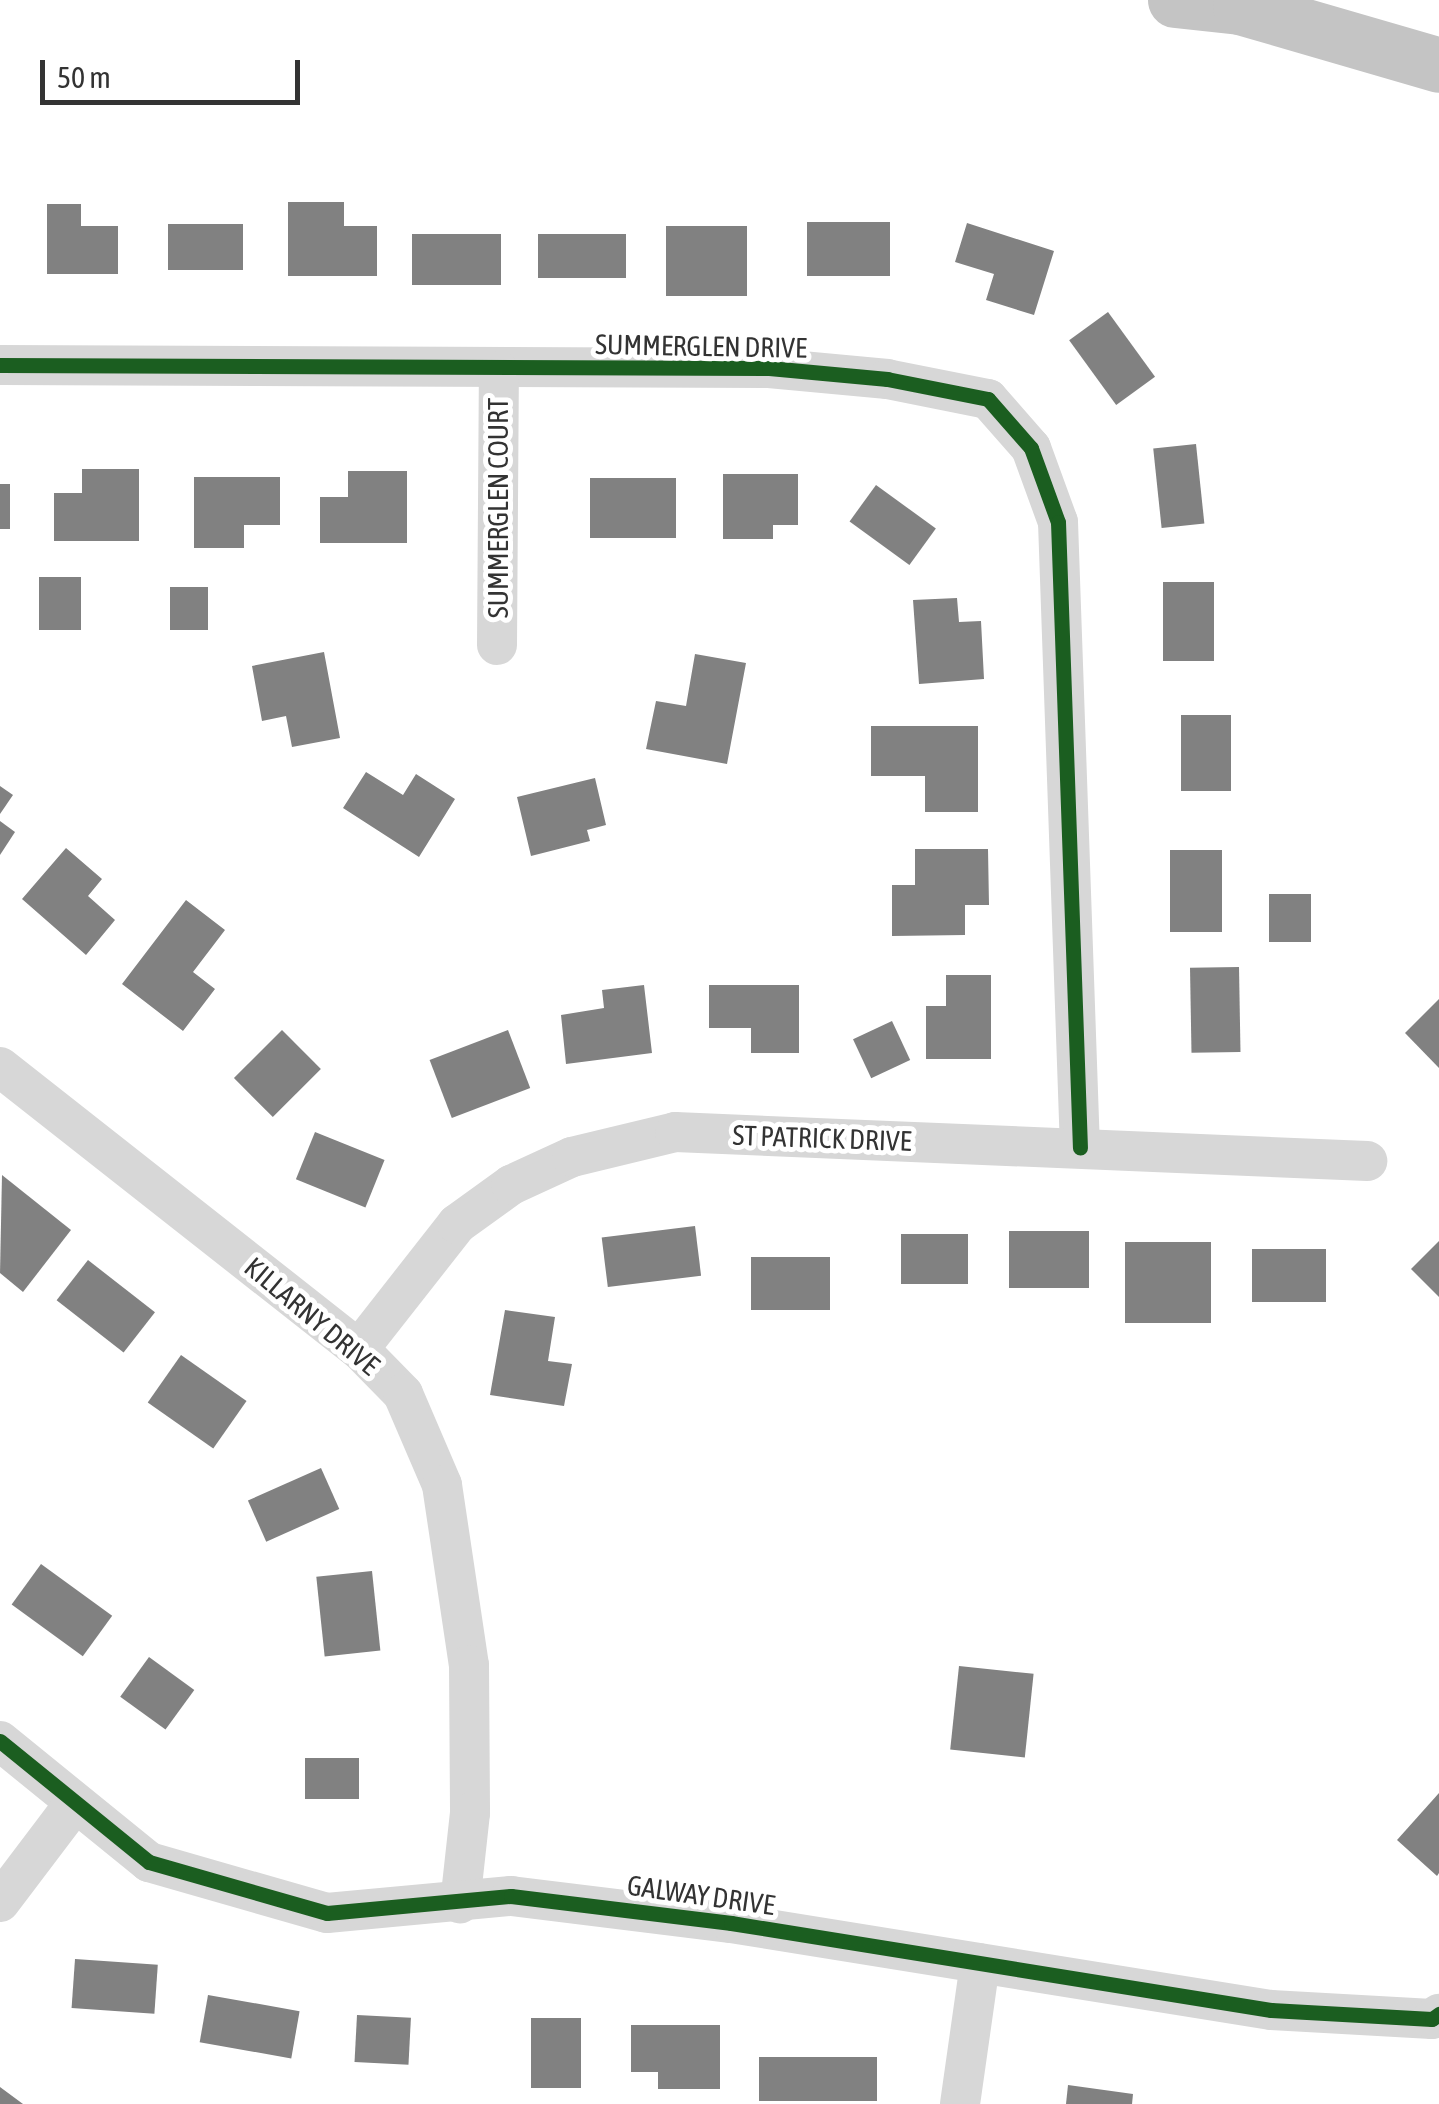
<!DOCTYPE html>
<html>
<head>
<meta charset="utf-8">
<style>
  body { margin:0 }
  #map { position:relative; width:1439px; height:2104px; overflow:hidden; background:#fff; font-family:"Asap Condensed",sans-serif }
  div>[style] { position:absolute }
  .building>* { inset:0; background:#818181; transform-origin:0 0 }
  .street>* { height:40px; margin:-20px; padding:0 20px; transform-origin:20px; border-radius:20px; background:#d7d7d7 }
  .highway>* { height:55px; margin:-27.5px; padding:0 27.5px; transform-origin:27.5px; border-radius:27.5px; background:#c4c4c4 }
  .cycleway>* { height:15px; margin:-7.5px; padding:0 7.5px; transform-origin:7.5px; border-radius:7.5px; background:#1b5e20 }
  span { translate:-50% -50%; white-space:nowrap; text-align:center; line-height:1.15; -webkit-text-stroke:10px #fff; paint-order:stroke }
  .street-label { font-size:28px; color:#333 }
  .scale { position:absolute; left:40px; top:60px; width:260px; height:45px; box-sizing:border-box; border:5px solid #333; border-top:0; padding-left:12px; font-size:30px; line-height:35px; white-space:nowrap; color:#333; -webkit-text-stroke:8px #fff; paint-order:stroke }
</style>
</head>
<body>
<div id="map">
  <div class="building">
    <div style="clip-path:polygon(288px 202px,344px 202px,344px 226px,377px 226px,377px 276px,288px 276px)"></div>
    <div style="clip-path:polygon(47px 204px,81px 204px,81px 226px,118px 226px,118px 274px,47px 274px)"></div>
    <div style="left:807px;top:222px;width:83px;height:54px"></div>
    <div style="clip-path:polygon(967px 223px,1054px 251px,1034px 315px,986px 300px,994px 274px,955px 262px)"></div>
    <div style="left:168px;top:224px;width:75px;height:46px"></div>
    <div style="left:666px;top:226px;width:81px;height:70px"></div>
    <div style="left:412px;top:234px;width:89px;height:51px"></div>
    <div style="left:538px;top:234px;width:88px;height:44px"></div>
    <div style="left:1108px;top:312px;width:80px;height:48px;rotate:54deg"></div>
    <div style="left:1196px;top:444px;width:80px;height:43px;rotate:84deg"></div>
    <div style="clip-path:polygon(82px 469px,139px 469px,139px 541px,54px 541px,54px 493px,82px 493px)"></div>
    <div style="clip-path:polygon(348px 471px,407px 471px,407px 543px,320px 543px,320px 497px,348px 497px)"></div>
    <div style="clip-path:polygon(723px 474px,798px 474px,798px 525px,773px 525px,773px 539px,723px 539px)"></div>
    <div style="clip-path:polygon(194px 477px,280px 477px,280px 525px,244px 525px,244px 548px,194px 548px)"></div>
    <div style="left:590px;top:478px;width:86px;height:60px"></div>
    <div style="left:0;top:484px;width:10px;height:45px"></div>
    <div style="left:876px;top:485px;width:74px;height:45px;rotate:36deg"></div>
    <div style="left:39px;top:577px;width:42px;height:53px"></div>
    <div style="left:1163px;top:582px;width:51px;height:79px"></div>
    <div style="left:170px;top:587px;width:38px;height:43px"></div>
    <div style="clip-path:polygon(957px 598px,959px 622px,981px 621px,984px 679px,919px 684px,913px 600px)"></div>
    <div style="clip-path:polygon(324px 652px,340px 738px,292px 747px,286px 716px,262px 721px,252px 666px)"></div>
    <div style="clip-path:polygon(695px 654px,746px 663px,727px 764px,646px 749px,656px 701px,686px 706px)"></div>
    <div style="left:1181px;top:715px;width:50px;height:76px"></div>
    <div style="clip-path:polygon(871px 726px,978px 726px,978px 812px,925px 812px,925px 776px,871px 776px)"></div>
    <div style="clip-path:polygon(366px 772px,403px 795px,416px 774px,455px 799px,419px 857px,343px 808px)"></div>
    <div style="clip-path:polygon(595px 778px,606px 825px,587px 830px,590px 841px,531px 856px,517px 797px)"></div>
    <div style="clip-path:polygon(0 786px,13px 795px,0 814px)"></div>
    <div style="clip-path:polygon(0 821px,15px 832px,0 855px)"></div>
    <div style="clip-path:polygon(66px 848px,102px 879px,88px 896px,115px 920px,86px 955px,22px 899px)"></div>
    <div style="clip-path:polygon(915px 849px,988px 849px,989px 905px,965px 905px,965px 935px,892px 936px,892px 885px,915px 885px)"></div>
    <div style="left:1170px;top:850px;width:52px;height:82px"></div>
    <div style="left:1269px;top:894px;width:42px;height:48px"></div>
    <div style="clip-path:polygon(186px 900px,225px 930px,193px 972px,215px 989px,183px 1031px,122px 984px)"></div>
    <div style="left:1239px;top:967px;width:85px;height:49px;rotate:89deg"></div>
    <div style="clip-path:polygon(946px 975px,991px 975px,991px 1059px,926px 1059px,926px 1006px,946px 1006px)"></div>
    <div style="clip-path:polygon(644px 985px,652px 1053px,566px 1064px,561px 1015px,604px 1008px,602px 990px)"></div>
    <div style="clip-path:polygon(709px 985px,799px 985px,799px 1053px,751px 1053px,751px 1028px,709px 1028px)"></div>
    <div style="clip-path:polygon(1439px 999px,1439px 1068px,1405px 1033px)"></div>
    <div style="left:892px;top:1021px;width:43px;height:43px;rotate:65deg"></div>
    <div style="left:282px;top:1030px;width:55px;height:68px;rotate:45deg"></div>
    <div style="left:508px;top:1030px;width:62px;height:84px;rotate:69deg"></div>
    <div style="left:315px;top:1132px;width:75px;height:51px;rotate:22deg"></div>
    <div style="clip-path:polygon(2px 1175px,71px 1230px,23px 1292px,0 1273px)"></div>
    <div style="left:695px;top:1226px;width:50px;height:94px;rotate:83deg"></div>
    <div style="left:1009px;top:1231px;width:80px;height:57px"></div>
    <div style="left:901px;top:1234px;width:67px;height:50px"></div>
    <div style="clip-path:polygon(1439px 1241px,1439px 1297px,1411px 1269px)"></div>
    <div style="left:1125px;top:1242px;width:86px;height:81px"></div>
    <div style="left:1252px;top:1249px;width:74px;height:53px"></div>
    <div style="left:751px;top:1257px;width:79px;height:53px"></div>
    <div style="left:88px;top:1260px;width:85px;height:51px;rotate:38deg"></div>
    <div style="clip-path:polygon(505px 1310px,555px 1317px,548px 1361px,572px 1364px,564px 1406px,490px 1395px)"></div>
    <div style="left:181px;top:1355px;width:80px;height:58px;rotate:35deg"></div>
    <div style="left:321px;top:1468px;width:45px;height:80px;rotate:66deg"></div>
    <div style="left:41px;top:1564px;width:88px;height:50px;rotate:36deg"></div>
    <div style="left:372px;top:1571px;width:80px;height:56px;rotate:84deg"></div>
    <div style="left:149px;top:1657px;width:56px;height:49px;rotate:36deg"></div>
    <div style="left:959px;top:1666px;width:75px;height:84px;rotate:6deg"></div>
    <div style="left:305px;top:1758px;width:54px;height:41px"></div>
    <div style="clip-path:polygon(1439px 1793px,1439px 1873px,1437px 1876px,1397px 1840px)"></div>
    <div style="left:75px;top:1959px;width:83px;height:49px;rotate:4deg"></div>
    <div style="left:208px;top:1995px;width:93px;height:48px;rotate:10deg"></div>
    <div style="left:357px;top:2015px;width:54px;height:47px;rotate:3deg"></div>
    <div style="left:531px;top:2018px;width:50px;height:70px"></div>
    <div style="clip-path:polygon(631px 2025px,720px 2025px,720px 2089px,658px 2089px,658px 2072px,631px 2072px)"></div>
    <div style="left:759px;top:2057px;width:118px;height:44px"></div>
    <div style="clip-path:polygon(1068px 2085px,1133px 2094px,1132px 2104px,1066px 2104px)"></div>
    <div style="clip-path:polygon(0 2087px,23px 2104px,0 2104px)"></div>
  </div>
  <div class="street">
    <div style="left:0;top:365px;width:769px;rotate:0.22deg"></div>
    <div style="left:769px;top:368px;width:119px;rotate:5.3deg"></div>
    <div style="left:887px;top:379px;width:103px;rotate:11.2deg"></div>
    <div style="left:988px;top:399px;width:65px;rotate:48.7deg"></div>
    <div style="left:1031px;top:448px;width:79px;rotate:70deg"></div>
    <div style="left:1058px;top:522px;width:626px;rotate:87.99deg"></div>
    <div style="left:497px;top:645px;width:274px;rotate:-89.6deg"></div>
    <div style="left:0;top:1067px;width:457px;rotate:38.2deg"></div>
    <div style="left:359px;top:1349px;width:63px;rotate:45.6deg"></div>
    <div style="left:403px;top:1394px;width:99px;rotate:66.8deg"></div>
    <div style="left:442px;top:1485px;width:182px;rotate:81.5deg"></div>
    <div style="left:469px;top:1665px;width:148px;rotate:89.6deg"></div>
    <div style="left:470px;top:1813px;width:91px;rotate:96.3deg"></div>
    <div style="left:359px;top:1349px;width:159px;rotate:-51.9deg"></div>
    <div style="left:457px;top:1224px;width:67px;rotate:-35.8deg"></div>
    <div style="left:511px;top:1185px;width:67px;rotate:-24.7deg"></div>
    <div style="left:572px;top:1157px;width:106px;rotate:-13.6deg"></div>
    <div style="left:675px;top:1132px;width:693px;rotate:2.4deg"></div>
    <div style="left:0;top:1741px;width:192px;rotate:39.1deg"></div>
    <div style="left:149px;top:1862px;width:185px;rotate:16deg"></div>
    <div style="left:327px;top:1913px;width:185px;rotate:-5.3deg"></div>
    <div style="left:511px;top:1896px;width:222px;rotate:7deg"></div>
    <div style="left:731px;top:1923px;width:547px;rotate:9.15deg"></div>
    <div style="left:1271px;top:2010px;width:161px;rotate:3.2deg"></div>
    <div style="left:1432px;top:2019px;width:9px;rotate:-36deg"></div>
    <div style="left:0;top:1902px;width:123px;rotate:-52.9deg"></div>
    <div style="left:960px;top:2104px;width:142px;rotate:-81.9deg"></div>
  </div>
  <div class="highway">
    <div style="left:1175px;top:0;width:65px;rotate:6.1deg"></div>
    <div style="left:1240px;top:7px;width:207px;rotate:16.2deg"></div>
  </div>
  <div class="cycleway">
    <div style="left:0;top:365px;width:769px;rotate:0.22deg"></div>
    <div style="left:769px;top:368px;width:119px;rotate:5.3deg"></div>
    <div style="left:887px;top:379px;width:103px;rotate:11.2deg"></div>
    <div style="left:988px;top:399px;width:65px;rotate:48.7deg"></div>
    <div style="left:1031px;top:448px;width:79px;rotate:70deg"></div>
    <div style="left:1058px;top:522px;width:626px;rotate:87.99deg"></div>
    <div style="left:0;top:1741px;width:192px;rotate:39.1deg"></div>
    <div style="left:149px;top:1862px;width:185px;rotate:16deg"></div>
    <div style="left:327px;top:1913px;width:185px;rotate:-5.3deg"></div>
    <div style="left:511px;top:1896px;width:222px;rotate:7deg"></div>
    <div style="left:731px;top:1923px;width:547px;rotate:9.15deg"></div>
    <div style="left:1271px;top:2010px;width:161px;rotate:3.2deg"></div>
    <div style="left:1432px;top:2019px;width:9px;rotate:-36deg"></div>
  </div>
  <div class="street-label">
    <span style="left:701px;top:346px;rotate:1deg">SUMMERGLEN DRIVE</span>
    <span style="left:498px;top:508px;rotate:-90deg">SUMMERGLEN COURT</span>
    <span style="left:822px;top:1138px;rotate:2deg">ST PATRICK DRIVE</span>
    <span style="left:312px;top:1316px;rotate:40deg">KILLARNY DRIVE</span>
    <span style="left:701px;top:1895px;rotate:8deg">GALWAY DRIVE</span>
  </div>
  <div class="scale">50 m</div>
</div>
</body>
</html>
